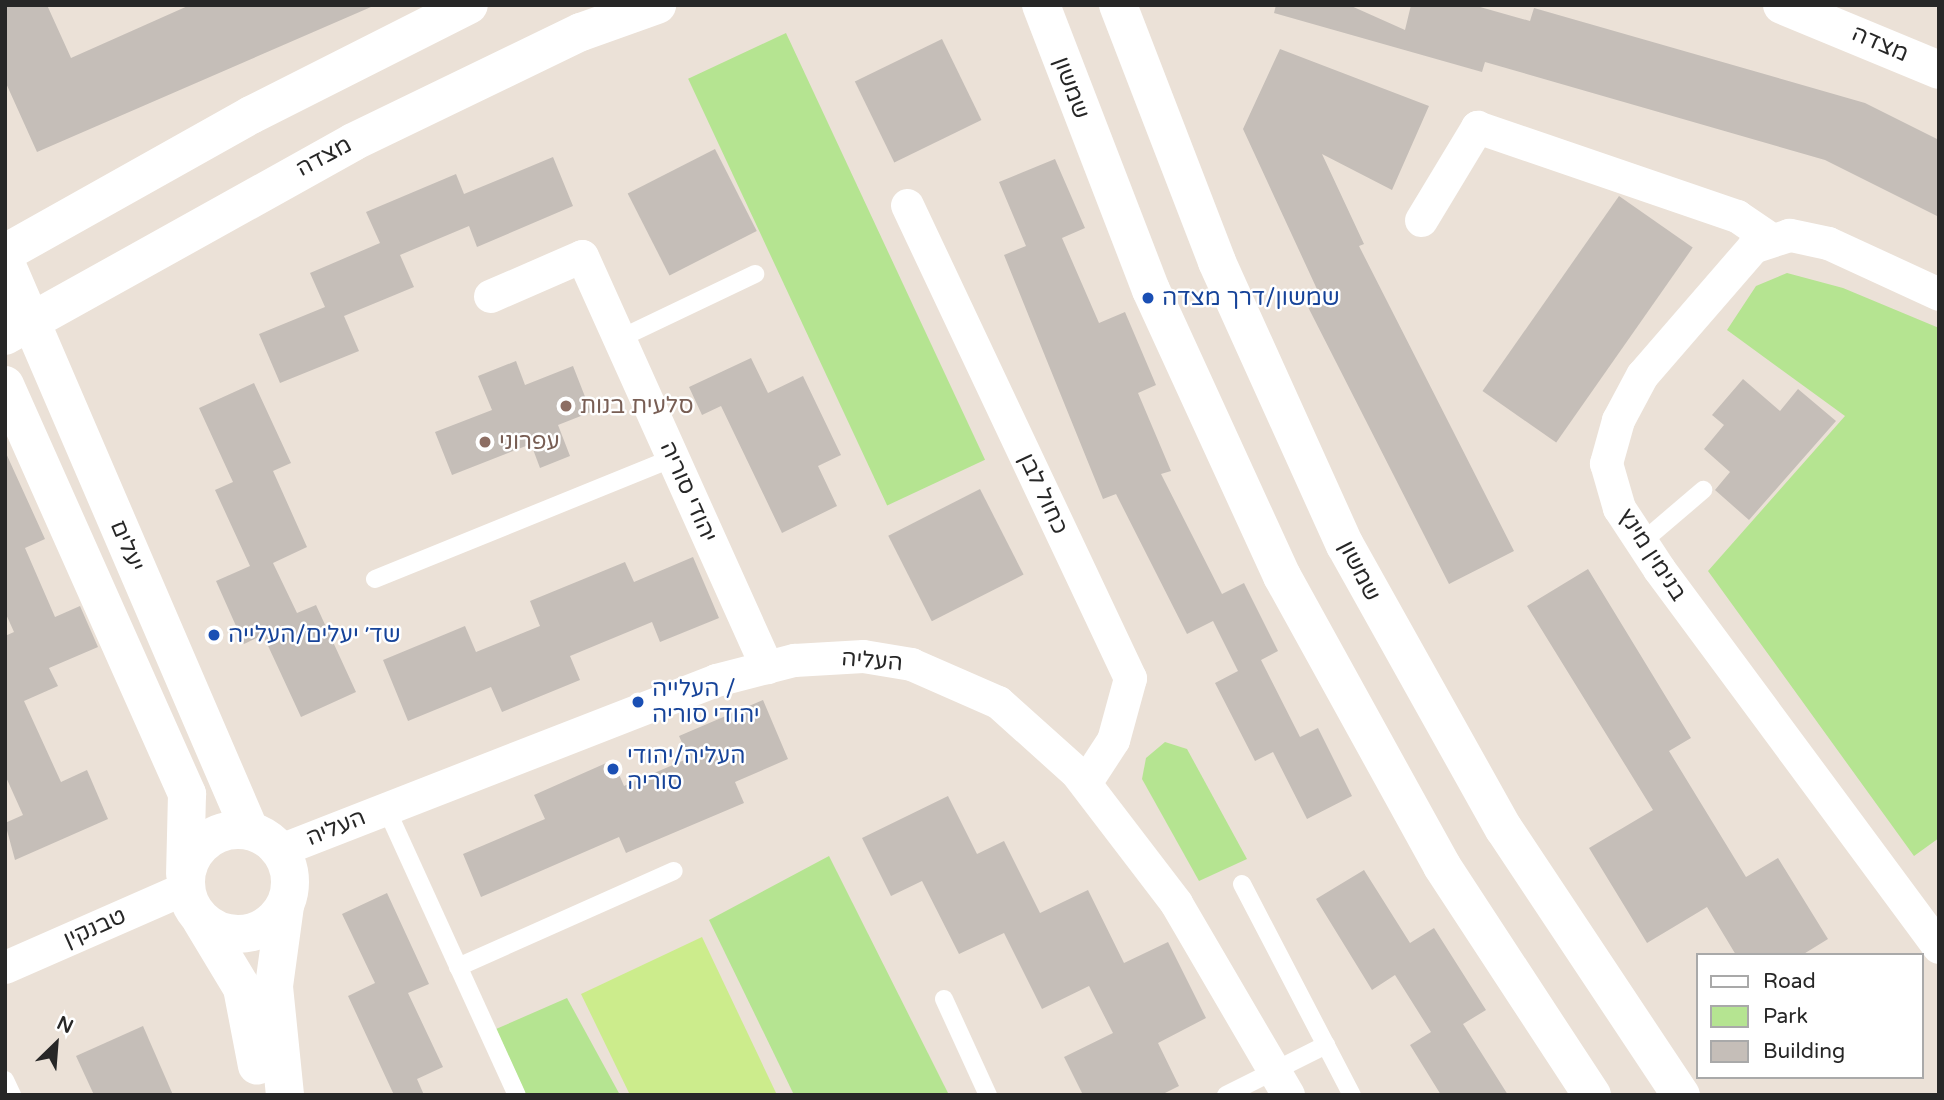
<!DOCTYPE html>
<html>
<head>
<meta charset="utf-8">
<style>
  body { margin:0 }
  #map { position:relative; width:1944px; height:1100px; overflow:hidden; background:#ebe1d7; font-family:"Varela Round",Heebo,sans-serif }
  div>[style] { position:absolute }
  .green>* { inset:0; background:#b5e491; transform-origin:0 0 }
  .pitch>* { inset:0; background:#ccec8c }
  .building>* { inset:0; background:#c5beb8; transform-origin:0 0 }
  .service>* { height:18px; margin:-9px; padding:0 9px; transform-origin:9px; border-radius:9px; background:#fff }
  .minor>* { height:33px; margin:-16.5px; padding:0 16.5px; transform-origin:16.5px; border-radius:16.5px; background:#fff }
  .tertiary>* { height:38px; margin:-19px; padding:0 19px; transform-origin:19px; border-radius:19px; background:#fff }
  .tertiary>.ring { margin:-19px; padding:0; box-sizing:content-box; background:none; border:38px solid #fff; border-radius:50% }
  .secondary>* { height:38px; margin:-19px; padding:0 19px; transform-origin:19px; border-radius:19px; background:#fff }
  .dots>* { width:19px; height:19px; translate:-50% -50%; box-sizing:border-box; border:4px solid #fff; border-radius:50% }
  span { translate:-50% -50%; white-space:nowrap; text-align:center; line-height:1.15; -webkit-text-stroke:5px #fff; paint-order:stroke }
  .street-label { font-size:23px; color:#272727 }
  .transit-label { font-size:23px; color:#164399 }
  .left { translate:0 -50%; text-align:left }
  .education-label { font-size:23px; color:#785e54 }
  .frame { position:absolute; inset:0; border:7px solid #272727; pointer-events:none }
  .legend { position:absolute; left:1696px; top:953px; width:228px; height:126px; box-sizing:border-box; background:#fff; border:2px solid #a9a9a9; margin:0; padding:9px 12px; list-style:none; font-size:21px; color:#272727 }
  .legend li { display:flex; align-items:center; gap:14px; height:35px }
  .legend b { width:35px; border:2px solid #a9a9a9 }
  .north { position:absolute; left:21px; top:1009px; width:70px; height:70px; -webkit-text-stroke:5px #fff; paint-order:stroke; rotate:25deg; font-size:19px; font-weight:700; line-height:28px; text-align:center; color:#272727 }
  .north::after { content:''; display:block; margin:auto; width:24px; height:32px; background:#272727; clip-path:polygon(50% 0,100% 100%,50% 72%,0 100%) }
</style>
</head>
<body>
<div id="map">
  <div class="green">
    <div style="left:786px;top:33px;width:471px;height:108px;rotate:65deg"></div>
    <div style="clip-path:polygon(1787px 273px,1843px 288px,1939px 328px,1939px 838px,1914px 856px,1708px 571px,1845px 416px,1727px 330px,1756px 286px)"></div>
    <div style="clip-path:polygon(1165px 742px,1187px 749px,1247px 859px,1199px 881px,1142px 779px,1146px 758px)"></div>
    <div style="clip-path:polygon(829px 856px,949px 1095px,794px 1095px,709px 920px)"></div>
    <div style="clip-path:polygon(567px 998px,620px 1095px,526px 1095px,496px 1029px)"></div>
  </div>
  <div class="pitch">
    <div style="clip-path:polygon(702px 937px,777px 1095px,630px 1095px,581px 994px)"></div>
  </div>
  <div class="building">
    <div style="clip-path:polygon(5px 5px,47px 5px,71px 58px,190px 5px,371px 7px,37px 152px,5px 81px)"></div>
    <div style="clip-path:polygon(1276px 5px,1349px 5px,1405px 30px,1411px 5px,1473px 5px,1530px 21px,1534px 8px,1865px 103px,1939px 140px,1939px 217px,1825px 160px,1485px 62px,1482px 72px,1274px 13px)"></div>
    <div style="left:942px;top:39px;width:90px;height:97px;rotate:64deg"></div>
    <div style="clip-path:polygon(1280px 49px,1429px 106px,1392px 190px,1322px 154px,1364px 244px,1359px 246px,1514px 551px,1449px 584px,1308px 307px,1322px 300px,1243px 129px)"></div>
    <div style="left:715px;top:149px;width:92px;height:98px;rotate:63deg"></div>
    <div style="clip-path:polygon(553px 157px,573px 206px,477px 247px,469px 226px,400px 255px,414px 287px,344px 316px,359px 351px,280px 383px,259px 334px,325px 307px,310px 273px,380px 243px,366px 212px,456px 174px,464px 194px)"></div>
    <div style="clip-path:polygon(1055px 159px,1085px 228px,1062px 238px,1099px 323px,1125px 312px,1156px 385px,1138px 393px,1171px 471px,1161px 474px,1222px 594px,1244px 583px,1278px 651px,1261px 660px,1300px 737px,1318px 728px,1352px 796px,1307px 819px,1273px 752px,1255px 761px,1215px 683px,1238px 671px,1213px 621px,1187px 634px,1116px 494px,1103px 499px,1004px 255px,1026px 246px,999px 182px)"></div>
    <div style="left:1619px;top:196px;width:90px;height:238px;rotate:35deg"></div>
    <div style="clip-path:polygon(751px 358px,768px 393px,803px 376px,841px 455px,818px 466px,837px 506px,782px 533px,721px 406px,702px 415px,689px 387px)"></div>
    <div style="clip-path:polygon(516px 361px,525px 385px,573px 366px,591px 412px,558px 425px,570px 456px,540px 468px,531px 444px,452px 475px,435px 432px,492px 410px,478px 376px)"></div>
    <div style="clip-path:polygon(1743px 379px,1780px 411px,1798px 389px,1836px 421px,1749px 520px,1715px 490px,1730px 472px,1704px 449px,1724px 425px,1712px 415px)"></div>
    <div style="clip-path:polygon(254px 383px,291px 463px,273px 471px,307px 547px,273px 563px,297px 613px,316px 605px,356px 692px,301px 717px,263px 635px,244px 644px,216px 581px,250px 566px,215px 490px,233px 482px,199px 408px)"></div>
    <div style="clip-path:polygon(5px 451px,45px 539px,25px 548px,55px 617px,80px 606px,98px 647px,49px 668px,58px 686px,24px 701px,61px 782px,87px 770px,108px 819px,15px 860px,5px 823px,23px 815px,5px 775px,5px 636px,14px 632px,5px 612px)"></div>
    <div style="left:980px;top:489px;width:96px;height:103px;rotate:63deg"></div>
    <div style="clip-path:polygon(693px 557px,719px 618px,660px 642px,652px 622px,570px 656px,580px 680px,502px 712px,491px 687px,408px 721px,383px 660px,465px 626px,476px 652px,540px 626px,530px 601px,625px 562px,634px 582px)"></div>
    <div style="clip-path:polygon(1588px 569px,1691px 738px,1669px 751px,1746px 877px,1778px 858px,1828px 939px,1802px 955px,1736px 955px,1707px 907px,1647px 943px,1589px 848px,1653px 810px,1527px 606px)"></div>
    <div style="clip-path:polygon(763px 700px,788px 759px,735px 782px,744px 803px,626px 853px,619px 837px,481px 897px,463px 854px,545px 819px,534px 795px,613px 760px,624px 786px,689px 758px,679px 736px)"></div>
    <div style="clip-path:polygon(948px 796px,977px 854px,1004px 841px,1040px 913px,1088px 890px,1124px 963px,1168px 942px,1206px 1018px,1158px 1043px,1179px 1086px,1161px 1095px,1083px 1095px,1064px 1057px,1113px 1033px,1089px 986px,1042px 1009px,1004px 933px,959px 954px,922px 881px,891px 896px,862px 838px)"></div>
    <div style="clip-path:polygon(1364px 870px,1410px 943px,1434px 928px,1486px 1010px,1463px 1024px,1508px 1095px,1441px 1095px,1410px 1045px,1431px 1032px,1395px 975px,1372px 990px,1316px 899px)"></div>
    <div style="clip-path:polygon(387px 893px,429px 984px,408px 993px,443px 1067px,417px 1079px,424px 1095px,394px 1095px,348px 996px,375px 983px,342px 914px)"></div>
    <div style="clip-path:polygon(143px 1026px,173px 1095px,94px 1095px,76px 1056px)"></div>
  </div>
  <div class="service">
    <div style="left:619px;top:339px;width:151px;rotate:-25.5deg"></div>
    <div style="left:1641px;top:543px;width:82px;rotate:-40.5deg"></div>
    <div style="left:375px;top:579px;width:322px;rotate:-22.1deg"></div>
    <div style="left:386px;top:808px;width:315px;rotate:65.5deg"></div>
    <div style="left:1242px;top:884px;width:238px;rotate:62.5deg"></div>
    <div style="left:458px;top:967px;width:236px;rotate:-24deg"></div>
    <div style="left:944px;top:999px;width:106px;rotate:65.4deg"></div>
    <div style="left:5px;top:1080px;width:17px;rotate:65deg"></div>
    <div style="left:1226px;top:1095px;width:112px;rotate:-26.6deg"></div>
  </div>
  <div class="minor">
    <div style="left:907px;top:205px;width:523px;rotate:64.76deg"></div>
    <div style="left:1130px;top:678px;width:64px;rotate:105.3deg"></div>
    <div style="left:1113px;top:740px;width:51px;rotate:123.1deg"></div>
    <div style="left:1421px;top:220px;width:109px;rotate:-58.9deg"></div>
    <div style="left:1477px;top:127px;width:275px;rotate:18.9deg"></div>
    <div style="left:1737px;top:216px;width:42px;rotate:34.4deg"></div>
    <div style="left:1939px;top:294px;width:122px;rotate:-155.3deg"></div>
    <div style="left:1828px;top:243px;width:40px;rotate:-168deg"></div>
    <div style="left:1789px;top:235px;width:38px;rotate:162deg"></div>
    <div style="left:1753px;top:247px;width:169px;rotate:130.9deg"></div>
    <div style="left:1642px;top:375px;width:51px;rotate:118.1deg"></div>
    <div style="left:1618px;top:420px;width:45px;rotate:105.6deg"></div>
    <div style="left:1606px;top:463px;width:47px;rotate:73.9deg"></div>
    <div style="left:1619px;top:508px;width:73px;rotate:56.7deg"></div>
    <div style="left:1659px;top:569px;width:470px;rotate:53.5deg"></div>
    <div style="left:490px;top:296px;width:100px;rotate:-23.5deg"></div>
    <div style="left:582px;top:256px;width:451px;rotate:65.8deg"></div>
    <div style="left:280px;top:850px;width:468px;rotate:-21.3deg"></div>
    <div style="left:716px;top:680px;width:81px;rotate:-14.4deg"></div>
    <div style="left:794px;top:660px;width:69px;rotate:-3.3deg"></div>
    <div style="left:863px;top:656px;width:49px;rotate:9.5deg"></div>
    <div style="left:911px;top:664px;width:95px;rotate:23.6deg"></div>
    <div style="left:998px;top:702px;width:105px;rotate:41.9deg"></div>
    <div style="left:1076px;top:772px;width:165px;rotate:52.6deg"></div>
    <div style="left:1176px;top:903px;width:222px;rotate:59.7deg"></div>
    <div style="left:5px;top:967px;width:197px;rotate:-23.7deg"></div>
  </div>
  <div class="tertiary">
    <div style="left:5px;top:261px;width:620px;rotate:66.74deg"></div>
    <div style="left:5px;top:385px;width:448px;rotate:66deg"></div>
    <div style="left:187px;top:794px;width:80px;rotate:91.4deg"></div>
    <div class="ring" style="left:186px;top:830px;width:66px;height:66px"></div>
    <div style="left:201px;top:920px;width:79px;rotate:58.9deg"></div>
    <div style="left:242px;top:988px;width:79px;rotate:79.1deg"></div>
    <div style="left:285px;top:1095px;width:110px;rotate:-95.8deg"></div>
    <div style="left:274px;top:986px;width:81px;rotate:-82.2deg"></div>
  </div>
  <div class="secondary">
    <div style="left:1041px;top:5px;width:305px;rotate:68.9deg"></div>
    <div style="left:1151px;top:290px;width:315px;rotate:65.4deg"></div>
    <div style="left:1282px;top:576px;width:331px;rotate:61.1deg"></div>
    <div style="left:1442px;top:866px;width:274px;rotate:56.8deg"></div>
    <div style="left:1118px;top:5px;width:275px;rotate:68.9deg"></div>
    <div style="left:1217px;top:262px;width:311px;rotate:65.7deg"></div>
    <div style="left:1345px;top:545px;width:325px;rotate:60.8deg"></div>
    <div style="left:1504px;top:829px;width:320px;rotate:56.4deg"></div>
    <div style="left:1782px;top:5px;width:170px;rotate:22.5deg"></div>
    <div style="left:5px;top:253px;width:282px;rotate:-29.3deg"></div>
    <div style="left:251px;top:115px;width:244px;rotate:-26.8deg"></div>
    <div style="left:5px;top:336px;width:398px;rotate:-29.1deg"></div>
    <div style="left:353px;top:142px;width:253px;rotate:-25.8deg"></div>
    <div style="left:581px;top:32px;width:81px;rotate:-19.6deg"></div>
  </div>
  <div class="dots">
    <div style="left:1148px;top:298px;background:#1a4fb4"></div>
    <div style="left:566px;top:406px;background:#8d6e63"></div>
    <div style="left:485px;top:442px;background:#8d6e63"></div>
    <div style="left:214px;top:635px;background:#1a4fb4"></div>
    <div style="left:638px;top:702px;background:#1a4fb4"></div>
    <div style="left:613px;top:769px;background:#1a4fb4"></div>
  </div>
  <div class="street-label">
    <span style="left:1880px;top:44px;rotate:23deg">מצדה</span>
    <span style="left:1071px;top:88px;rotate:70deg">שמשון</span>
    <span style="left:324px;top:157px;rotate:-28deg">מצדה</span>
    <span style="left:688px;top:492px;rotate:66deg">יהודי סוריה</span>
    <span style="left:1043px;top:494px;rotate:65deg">כחול לבן</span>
    <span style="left:127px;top:546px;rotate:67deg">יעלים</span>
    <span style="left:1652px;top:555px;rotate:57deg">בנימין מינץ</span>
    <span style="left:1359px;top:571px;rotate:63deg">שמשון</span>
    <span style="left:872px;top:661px;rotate:5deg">העליה</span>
    <span style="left:336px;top:828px;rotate:-22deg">העליה</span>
    <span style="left:95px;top:928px;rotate:-24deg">טבנקין</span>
  </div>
  <div class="transit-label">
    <span class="left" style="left:1162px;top:298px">שמשון/דרך מצדה</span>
    <span class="left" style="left:228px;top:635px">שד׳ יעלים/העלייה</span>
    <span class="left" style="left:652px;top:702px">העלייה /<br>יהודי סוריה</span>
    <span class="left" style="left:627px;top:769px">העליה/יהודי<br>סוריה</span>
  </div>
  <div class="education-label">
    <span class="left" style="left:580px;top:406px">סלעית בנות</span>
    <span class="left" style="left:499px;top:442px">עפרוני</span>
  </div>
  <div class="frame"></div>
  <ul class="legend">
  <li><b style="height:9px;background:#fff"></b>Road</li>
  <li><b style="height:19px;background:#b5e491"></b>Park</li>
  <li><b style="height:19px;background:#c5beb8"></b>Building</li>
  </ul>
  <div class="north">N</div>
</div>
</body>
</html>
